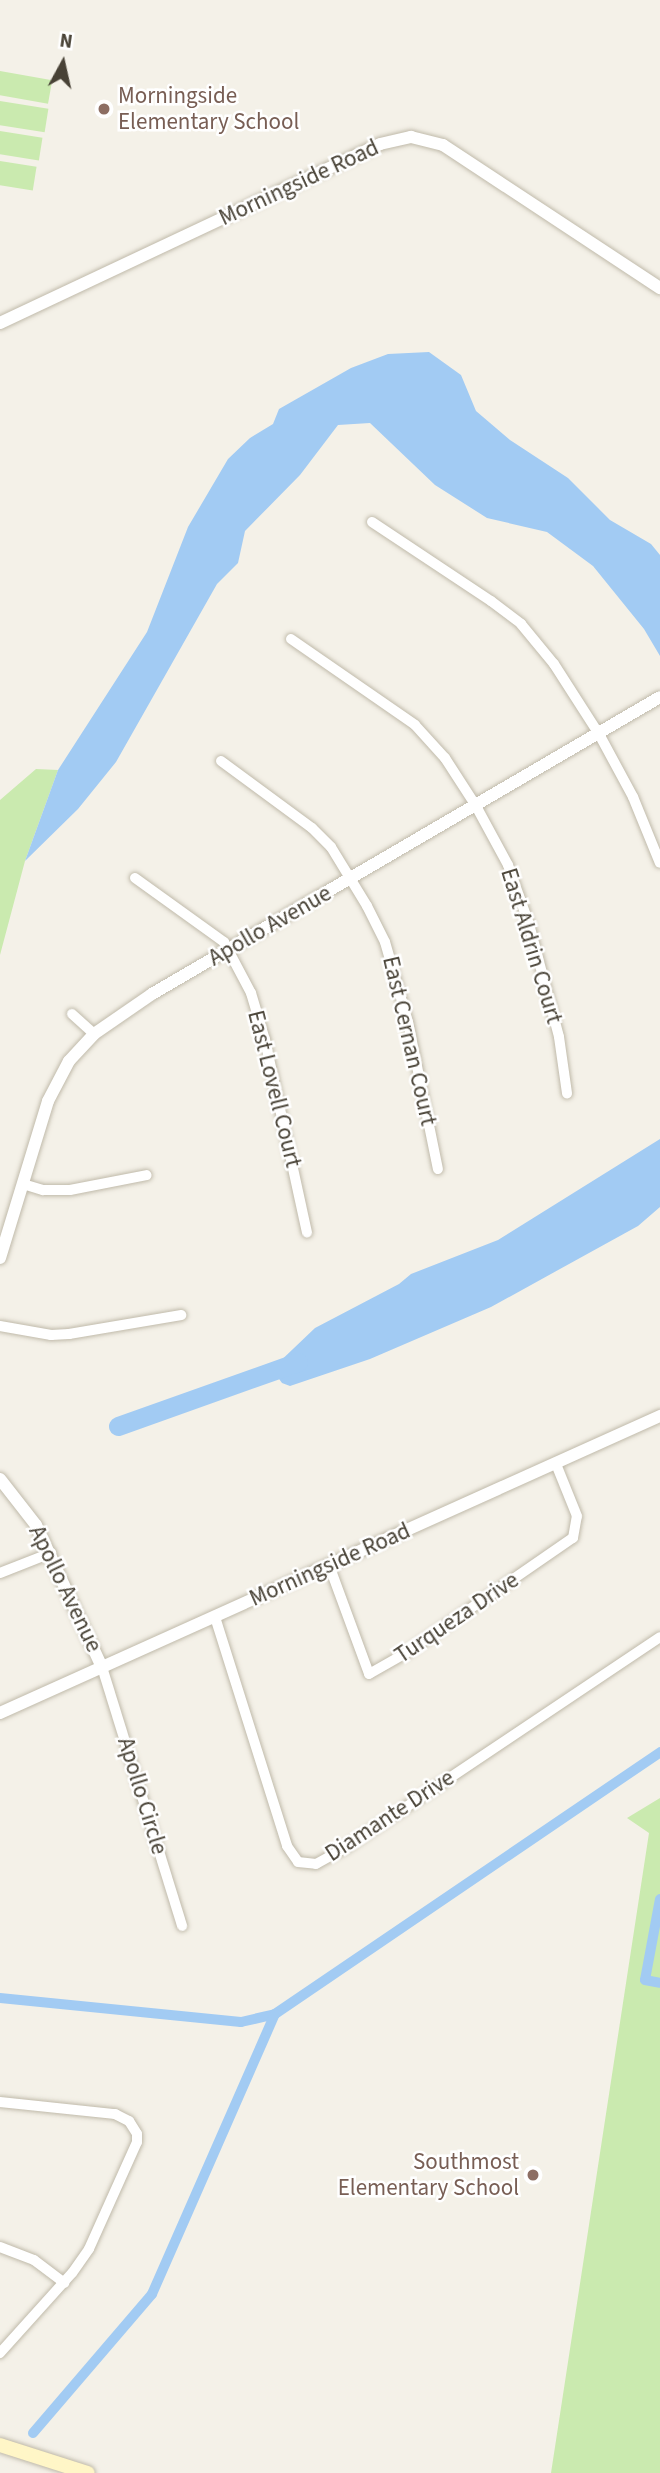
<!DOCTYPE html>
<html>
<head>
<meta charset="utf-8">
<style>
  body { margin:0 }
  #map { position:relative; width:660px; height:2473px; overflow:hidden; background:#f4f1e8; font-family:"Source Sans 3",sans-serif }
  div>[style] { position:absolute }
  .green>* { inset:0; background:#caeaaf; transform-origin:0 0 }
  .water>* { inset:0; background:#a2cbf3 }
  .canal>* { height:10px; margin:-5px; padding:0 5px; transform-origin:5px; border-radius:5px; background:#a2cbf3 }
  .river>* { height:19px; margin:-9.5px; padding:0 9.5px; transform-origin:9.5px; border-radius:9.5px; background:#a2cbf3 }
  .roads { filter:drop-shadow(0 0 2px #c0baaa) drop-shadow(0 0 2px #c0baaa) }
  .minor>* { height:10px; margin:-5px; padding:0 5px; transform-origin:5px; border-radius:5px; background:#fff }
  .tertiary>* { height:12px; margin:-6px; padding:0 6px; transform-origin:6px; border-radius:6px; background:#fff }
  .secondary>* { height:14px; margin:-7px; padding:0 7px; transform-origin:7px; border-radius:7px; background:#fff6c7 }
  .dots>* { width:19px; height:19px; translate:-50% -50%; box-sizing:border-box; border:4px solid #fff; border-radius:50% }
  span { translate:-50% -50%; white-space:nowrap; text-align:center; line-height:1.15; -webkit-text-stroke:5px #fff; paint-order:stroke }
  .education-label { font-size:23px; color:#785e54 }
  .left { translate:0 -50%; text-align:left }
  .right { translate:-100% -50%; text-align:right }
  .street-label { font-size:23px; color:#484236 }
  .north { position:absolute; left:28px; top:28px; width:70px; height:70px; -webkit-text-stroke:5px #fff; paint-order:stroke; rotate:8deg; font-size:19px; font-weight:700; line-height:28px; text-align:center; color:#484236 }
  .north::after { content:''; display:block; margin:auto; width:24px; height:32px; background:#484236; clip-path:polygon(50% 0,100% 100%,50% 72%,0 100%) }
</style>
</head>
<body>
<div id="map">
  <div class="green">
    <div style="left:0;top:71px;width:53px;height:24px;rotate:10deg"></div>
    <div style="left:0;top:101px;width:49px;height:24px;rotate:9deg"></div>
    <div style="left:0;top:131px;width:43px;height:23px;rotate:9deg"></div>
    <div style="left:0;top:161px;width:37px;height:24px;rotate:9deg"></div>
    <div style="clip-path:polygon(36px 769px,58px 770px,25px 861px,0 955px,0 800px)"></div>
    <div style="clip-path:polygon(660px 1798px,660px 2473px,551px 2473px,649px 1833px,627px 1818px)"></div>
  </div>
  <div class="water">
    <div style="clip-path:polygon(429px 352px,461px 375px,476px 411px,510px 440px,568px 478px,610px 520px,651px 544px,660px 555px,660px 656px,644px 629px,593px 566px,547px 532px,487px 518px,435px 485px,370px 423px,338px 425px,300px 475px,245px 531px,238px 563px,217px 584px,116px 762px,78px 809px,25px 861px,58px 770px,147px 632px,188px 527px,228px 459px,250px 438px,273px 424px,279px 409px,351px 368px,388px 354px)"></div>
    <div style="clip-path:polygon(660px 1139px,660px 1207px,638px 1226px,491px 1307px,370px 1359px,290px 1386px,282px 1383px,272px 1369px,315px 1328px,399px 1284px,411px 1274px,498px 1240px)"></div>
  </div>
  <div class="canal">
    <div style="left:660px;top:1899px;width:82px;rotate:100.5deg"></div>
    <div style="left:645px;top:1980px;width:15px;rotate:11deg"></div>
    <div style="left:0;top:1998px;width:242px;rotate:5.7deg"></div>
    <div style="left:241px;top:2022px;width:35px;rotate:-13deg"></div>
    <div style="left:275px;top:2014px;width:466px;rotate:-34.2deg"></div>
    <div style="left:33px;top:2433px;width:183px;rotate:-49.4deg"></div>
    <div style="left:152px;top:2294px;width:306px;rotate:-66.3deg"></div>
  </div>
  <div class="river">
    <div style="left:118px;top:1426px;width:191px;rotate:-19.6deg"></div>
  </div>
  <div class="roads">
    <div class="minor">
      <div style="left:372px;top:522px;width:143px;rotate:33.6deg"></div>
      <div style="left:491px;top:601px;width:38px;rotate:37deg"></div>
      <div style="left:521px;top:624px;width:52px;rotate:50.5deg"></div>
      <div style="left:554px;top:664px;width:83px;rotate:57.3deg"></div>
      <div style="left:599px;top:734px;width:72px;rotate:61.6deg"></div>
      <div style="left:633px;top:797px;width:71px;rotate:67.8deg"></div>
      <div style="left:291px;top:639px;width:151px;rotate:34.7deg"></div>
      <div style="left:415px;top:725px;width:45px;rotate:47.7deg"></div>
      <div style="left:445px;top:758px;width:57px;rotate:57.1deg"></div>
      <div style="left:476px;top:806px;width:67px;rotate:61.5deg"></div>
      <div style="left:508px;top:865px;width:63px;rotate:70.4deg"></div>
      <div style="left:529px;top:924px;width:117px;rotate:75.1deg"></div>
      <div style="left:559px;top:1037px;width:57px;rotate:81.9deg"></div>
      <div style="left:221px;top:761px;width:113px;rotate:36.4deg"></div>
      <div style="left:312px;top:828px;width:27px;rotate:45deg"></div>
      <div style="left:331px;top:847px;width:69px;rotate:58.6deg"></div>
      <div style="left:367px;top:906px;width:40px;rotate:63.4deg"></div>
      <div style="left:385px;top:942px;width:83px;rotate:74deg"></div>
      <div style="left:408px;top:1022px;width:150px;rotate:78.5deg"></div>
      <div style="left:135px;top:878px;width:110px;rotate:35.7deg"></div>
      <div style="left:224px;top:942px;width:58px;rotate:62.1deg"></div>
      <div style="left:251px;top:993px;width:49px;rotate:73.4deg"></div>
      <div style="left:265px;top:1040px;width:197px;rotate:77.7deg"></div>
      <div style="left:72px;top:1014px;width:30px;rotate:42deg"></div>
      <div style="left:23px;top:1184px;width:21px;rotate:17deg"></div>
      <div style="left:43px;top:1190px;width:27px"></div>
      <div style="left:70px;top:1190px;width:78px;rotate:-11deg"></div>
      <div style="left:0;top:1326px;width:52px;rotate:10deg"></div>
      <div style="left:51px;top:1335px;width:18px;rotate:-3deg"></div>
      <div style="left:69px;top:1334px;width:114px;rotate:-9.6deg"></div>
      <div style="left:329px;top:1565px;width:116px;rotate:69.8deg"></div>
      <div style="left:369px;top:1674px;width:43px;rotate:-29.6deg"></div>
      <div style="left:406px;top:1653px;width:203px;rotate:-34.6deg"></div>
      <div style="left:573px;top:1538px;width:22px;rotate:-80deg"></div>
      <div style="left:577px;top:1516px;width:56px;rotate:-112deg"></div>
      <div style="left:0;top:1573px;width:55px;rotate:-21.4deg"></div>
      <div style="left:215px;top:1617px;width:240px;rotate:72.5deg"></div>
      <div style="left:287px;top:1846px;width:19px;rotate:55deg"></div>
      <div style="left:298px;top:1862px;width:18px;rotate:6deg"></div>
      <div style="left:316px;top:1864px;width:33px;rotate:-29deg"></div>
      <div style="left:345px;top:1848px;width:379px;rotate:-33.8deg"></div>
      <div style="left:102px;top:1667px;width:271px;rotate:72.8deg"></div>
      <div style="left:0;top:2102px;width:116px;rotate:6deg"></div>
      <div style="left:115px;top:2114px;width:16px;rotate:27deg"></div>
      <div style="left:129px;top:2121px;width:15px;rotate:58deg"></div>
      <div style="left:137px;top:2134px;width:8px;rotate:90deg"></div>
      <div style="left:137px;top:2142px;width:117px;rotate:114.2deg"></div>
      <div style="left:89px;top:2249px;width:29px;rotate:125deg"></div>
      <div style="left:72px;top:2273px;width:108px;rotate:132deg"></div>
      <div style="left:0;top:2247px;width:36px;rotate:21deg"></div>
      <div style="left:34px;top:2260px;width:38px;rotate:37deg"></div>
    </div>
    <div class="tertiary">
      <div style="left:0;top:323px;width:420px;rotate:-25.2deg"></div>
      <div style="left:380px;top:144px;width:32px;rotate:-13deg"></div>
      <div style="left:411px;top:137px;width:33px;rotate:14deg"></div>
      <div style="left:443px;top:145px;width:260px;rotate:33.4deg"></div>
      <div style="left:0;top:1258px;width:164px;rotate:-73deg"></div>
      <div style="left:48px;top:1101px;width:45px;rotate:-62.3deg"></div>
      <div style="left:69px;top:1061px;width:37px;rotate:-47deg"></div>
      <div style="left:94px;top:1034px;width:70px;rotate:-34.6deg"></div>
      <div style="left:152px;top:994px;width:588px;rotate:-30.31deg"></div>
      <div style="left:0;top:1479px;width:58px;rotate:52deg"></div>
      <div style="left:36px;top:1525px;width:157px;rotate:65.1deg"></div>
      <div style="left:0;top:1713px;width:724px;rotate:-24.23deg"></div>
    </div>
    <div class="secondary">
      <div style="left:0;top:2445px;width:92px;rotate:17.7deg"></div>
    </div>
  </div>
  <div class="dots">
    <div style="left:104px;top:109px;background:#8d6e63"></div>
    <div style="left:533px;top:2175px;background:#8d6e63"></div>
  </div>
  <div class="education-label">
    <span class="left" style="left:118px;top:109px">Morningside<br>Elementary School</span>
    <span class="right" style="left:519px;top:2175px">Southmost<br>Elementary School</span>
  </div>
  <div class="street-label">
    <span style="left:299px;top:183px;rotate:-25deg">Morningside Road</span>
    <span style="left:270px;top:926px;rotate:-30deg">Apollo Avenue</span>
    <span style="left:531px;top:946px;rotate:73deg">East Aldrin Court</span>
    <span style="left:409px;top:1041px;rotate:77deg">East Cernan Court</span>
    <span style="left:274px;top:1089px;rotate:76deg">East Lovell Court</span>
    <span style="left:330px;top:1565px;rotate:-24deg">Morningside Road</span>
    <span style="left:65px;top:1589px;rotate:64deg">Apollo Avenue</span>
    <span style="left:457px;top:1618px;rotate:-34deg">Turqueza Drive</span>
    <span style="left:142px;top:1796px;rotate:73deg">Apollo Circle</span>
    <span style="left:390px;top:1816px;rotate:-33deg">Diamante Drive</span>
  </div>
  <div class="north">N</div>
</div>
</body>
</html>
